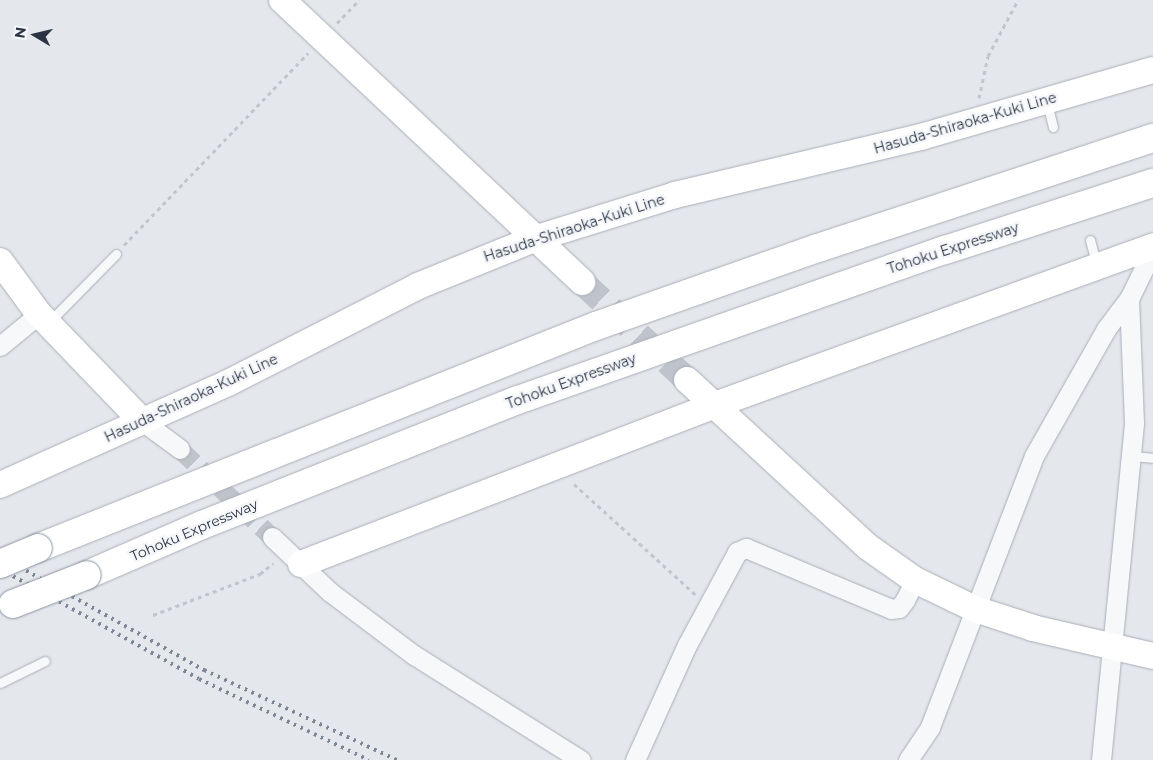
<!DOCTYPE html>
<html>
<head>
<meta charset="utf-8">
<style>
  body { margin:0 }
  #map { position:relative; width:1153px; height:760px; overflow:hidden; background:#e4e7ec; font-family:Montserrat,sans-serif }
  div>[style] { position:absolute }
  .street-tunnel>* { height:19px; margin-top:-9.5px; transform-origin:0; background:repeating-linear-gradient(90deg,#bfc3cb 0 19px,transparent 0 28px) }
  .secondary-tunnel>* { height:26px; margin-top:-13px; transform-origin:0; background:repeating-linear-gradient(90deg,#bfc3cb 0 26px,transparent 0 39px) }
  .path>* { height:3px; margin-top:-1.5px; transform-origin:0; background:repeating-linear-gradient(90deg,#c2c5cb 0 4px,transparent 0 8px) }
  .roads { filter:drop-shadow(0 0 1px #a9aeb7) drop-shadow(0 0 1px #a9aeb7) }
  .lane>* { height:9px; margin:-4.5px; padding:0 4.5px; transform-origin:4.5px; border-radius:4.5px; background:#f7f8fa }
  .street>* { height:19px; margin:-9.5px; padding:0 9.5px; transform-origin:9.5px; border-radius:9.5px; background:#f7f8fa }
  .secondary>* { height:26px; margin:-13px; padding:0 13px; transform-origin:13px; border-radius:13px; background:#fff }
  .highway>* { height:28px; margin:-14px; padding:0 14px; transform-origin:14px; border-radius:14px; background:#fff }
  .rail>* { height:4px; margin-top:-2px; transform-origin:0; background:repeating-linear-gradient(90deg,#7d8696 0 2.5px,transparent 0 7.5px) }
  .bridges { filter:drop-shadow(0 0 1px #8b94a3) drop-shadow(0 0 1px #8b94a3) }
  .highway-bridge>* { height:28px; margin:-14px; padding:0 14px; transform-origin:14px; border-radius:14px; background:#fff }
  span { translate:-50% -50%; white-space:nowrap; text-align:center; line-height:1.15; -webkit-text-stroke:4.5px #f4f6f9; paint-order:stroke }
  .street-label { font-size:14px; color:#2b3445 }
  .north { position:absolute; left:10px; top:10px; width:50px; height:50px; -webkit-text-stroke:4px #f4f6f9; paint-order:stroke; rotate:279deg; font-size:14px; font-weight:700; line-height:20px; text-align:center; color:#2b3445 }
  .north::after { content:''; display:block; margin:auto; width:18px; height:22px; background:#2b3445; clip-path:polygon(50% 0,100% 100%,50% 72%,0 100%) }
</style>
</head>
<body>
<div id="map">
  <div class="street-tunnel">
    <div style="left:180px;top:449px;width:127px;rotate:43.7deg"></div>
  </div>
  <div class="secondary-tunnel">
    <div style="left:582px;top:282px;width:144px;rotate:43deg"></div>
  </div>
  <div class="path">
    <div style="left:337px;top:23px;width:32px;rotate:-46deg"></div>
    <div style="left:979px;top:98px;width:43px;rotate:-77.9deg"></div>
    <div style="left:988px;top:56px;width:64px;rotate:-61.8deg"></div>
    <div style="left:124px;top:245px;width:266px;rotate:-46.2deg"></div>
    <div style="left:574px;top:484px;width:164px;rotate:42.3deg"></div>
    <div style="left:153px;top:615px;width:115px;rotate:-21deg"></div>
    <div style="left:260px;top:574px;width:17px;rotate:-40deg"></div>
  </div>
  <div class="roads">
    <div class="lane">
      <div style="left:1047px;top:103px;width:25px;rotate:76deg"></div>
      <div style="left:1090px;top:240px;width:24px;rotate:75deg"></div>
      <div style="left:50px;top:321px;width:94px;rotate:-45.4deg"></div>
      <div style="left:1131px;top:456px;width:22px;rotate:5deg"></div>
      <div style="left:0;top:683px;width:50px;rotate:-26.1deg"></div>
    </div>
    <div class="street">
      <div style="left:0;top:346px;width:50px;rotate:-39.4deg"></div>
      <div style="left:142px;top:421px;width:47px;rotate:36.4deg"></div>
      <div style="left:272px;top:537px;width:80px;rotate:43.5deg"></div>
      <div style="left:330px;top:592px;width:105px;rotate:36.9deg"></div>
      <div style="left:414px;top:655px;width:197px;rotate:32.2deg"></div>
      <div style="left:635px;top:760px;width:126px;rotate:-65.7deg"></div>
      <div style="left:687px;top:645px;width:106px;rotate:-61.7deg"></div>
      <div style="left:737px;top:552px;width:10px;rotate:-24deg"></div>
      <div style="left:746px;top:548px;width:157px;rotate:22.8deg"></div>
      <div style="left:891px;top:609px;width:8px;rotate:-7deg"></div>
      <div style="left:899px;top:608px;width:10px;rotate:-53deg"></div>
      <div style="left:905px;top:600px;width:22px;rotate:-63deg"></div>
      <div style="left:908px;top:760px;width:40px;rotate:-56deg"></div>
      <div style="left:930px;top:727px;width:290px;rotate:-69deg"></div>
      <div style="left:1034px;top:456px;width:146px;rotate:-60.4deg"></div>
      <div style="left:1106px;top:329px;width:38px;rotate:-53deg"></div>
      <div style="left:1129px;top:299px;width:34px;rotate:-64deg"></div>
      <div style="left:1144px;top:268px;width:19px;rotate:-93deg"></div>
      <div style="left:1101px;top:760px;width:339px;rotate:-84.4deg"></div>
      <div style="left:1134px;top:423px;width:124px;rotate:-92.3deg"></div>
    </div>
    <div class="secondary">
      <div style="left:282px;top:0;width:412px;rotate:43.2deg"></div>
      <div style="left:0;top:261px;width:66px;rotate:53.7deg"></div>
      <div style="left:39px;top:314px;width:149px;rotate:46.1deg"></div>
      <div style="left:687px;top:380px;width:246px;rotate:42.7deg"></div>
      <div style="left:868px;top:547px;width:57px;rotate:35.1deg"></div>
      <div style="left:915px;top:580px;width:67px;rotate:25.8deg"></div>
      <div style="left:975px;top:609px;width:61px;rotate:18.1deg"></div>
      <div style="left:1033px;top:628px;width:123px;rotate:13.1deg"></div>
      <div style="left:0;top:485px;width:250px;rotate:-24.1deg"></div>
      <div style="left:228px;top:383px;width:213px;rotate:-27deg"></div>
      <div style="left:418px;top:286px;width:125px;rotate:-22.1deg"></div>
      <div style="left:534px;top:239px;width:148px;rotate:-17.3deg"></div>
      <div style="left:675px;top:195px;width:253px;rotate:-13.3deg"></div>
      <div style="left:921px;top:137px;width:241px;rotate:-16.1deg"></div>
      <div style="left:301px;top:564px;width:440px;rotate:-21deg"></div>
      <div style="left:712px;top:406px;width:469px;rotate:-19.9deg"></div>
    </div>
    <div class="highway">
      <div style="left:38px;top:548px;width:601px;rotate:-21.7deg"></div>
      <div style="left:596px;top:326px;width:235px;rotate:-19.4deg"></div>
      <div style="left:818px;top:248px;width:353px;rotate:-18.2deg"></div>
      <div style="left:87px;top:575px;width:125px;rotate:-23.5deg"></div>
      <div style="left:202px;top:525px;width:340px;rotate:-21.6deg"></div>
      <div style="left:518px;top:400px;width:453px;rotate:-19.4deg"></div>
      <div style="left:945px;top:250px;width:219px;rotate:-17.9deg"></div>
    </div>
  </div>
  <div class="rail">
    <div style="left:0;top:556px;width:234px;rotate:29.2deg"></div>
    <div style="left:204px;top:670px;width:213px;rotate:25deg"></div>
    <div style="left:0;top:569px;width:227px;rotate:28.9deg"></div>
    <div style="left:199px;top:679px;width:188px;rotate:25.5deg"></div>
  </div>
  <div class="bridges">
    <div class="highway-bridge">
      <div style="left:0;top:564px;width:41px;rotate:-22.8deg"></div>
      <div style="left:13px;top:604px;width:79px;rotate:-21.4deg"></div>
    </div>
  </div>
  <div class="street-label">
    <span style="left:965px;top:123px;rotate:-16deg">Hasuda-Shiraoka-Kuki Line</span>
    <span style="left:574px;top:228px;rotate:-18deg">Hasuda-Shiraoka-Kuki Line</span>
    <span style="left:953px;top:248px;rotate:-18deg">Tohoku Expressway</span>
    <span style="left:571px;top:381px;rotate:-20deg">Tohoku Expressway</span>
    <span style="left:191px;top:398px;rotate:-25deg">Hasuda-Shiraoka-Kuki Line</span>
    <span style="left:194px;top:530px;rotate:-23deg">Tohoku Expressway</span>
  </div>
  <div class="north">N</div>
</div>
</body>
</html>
